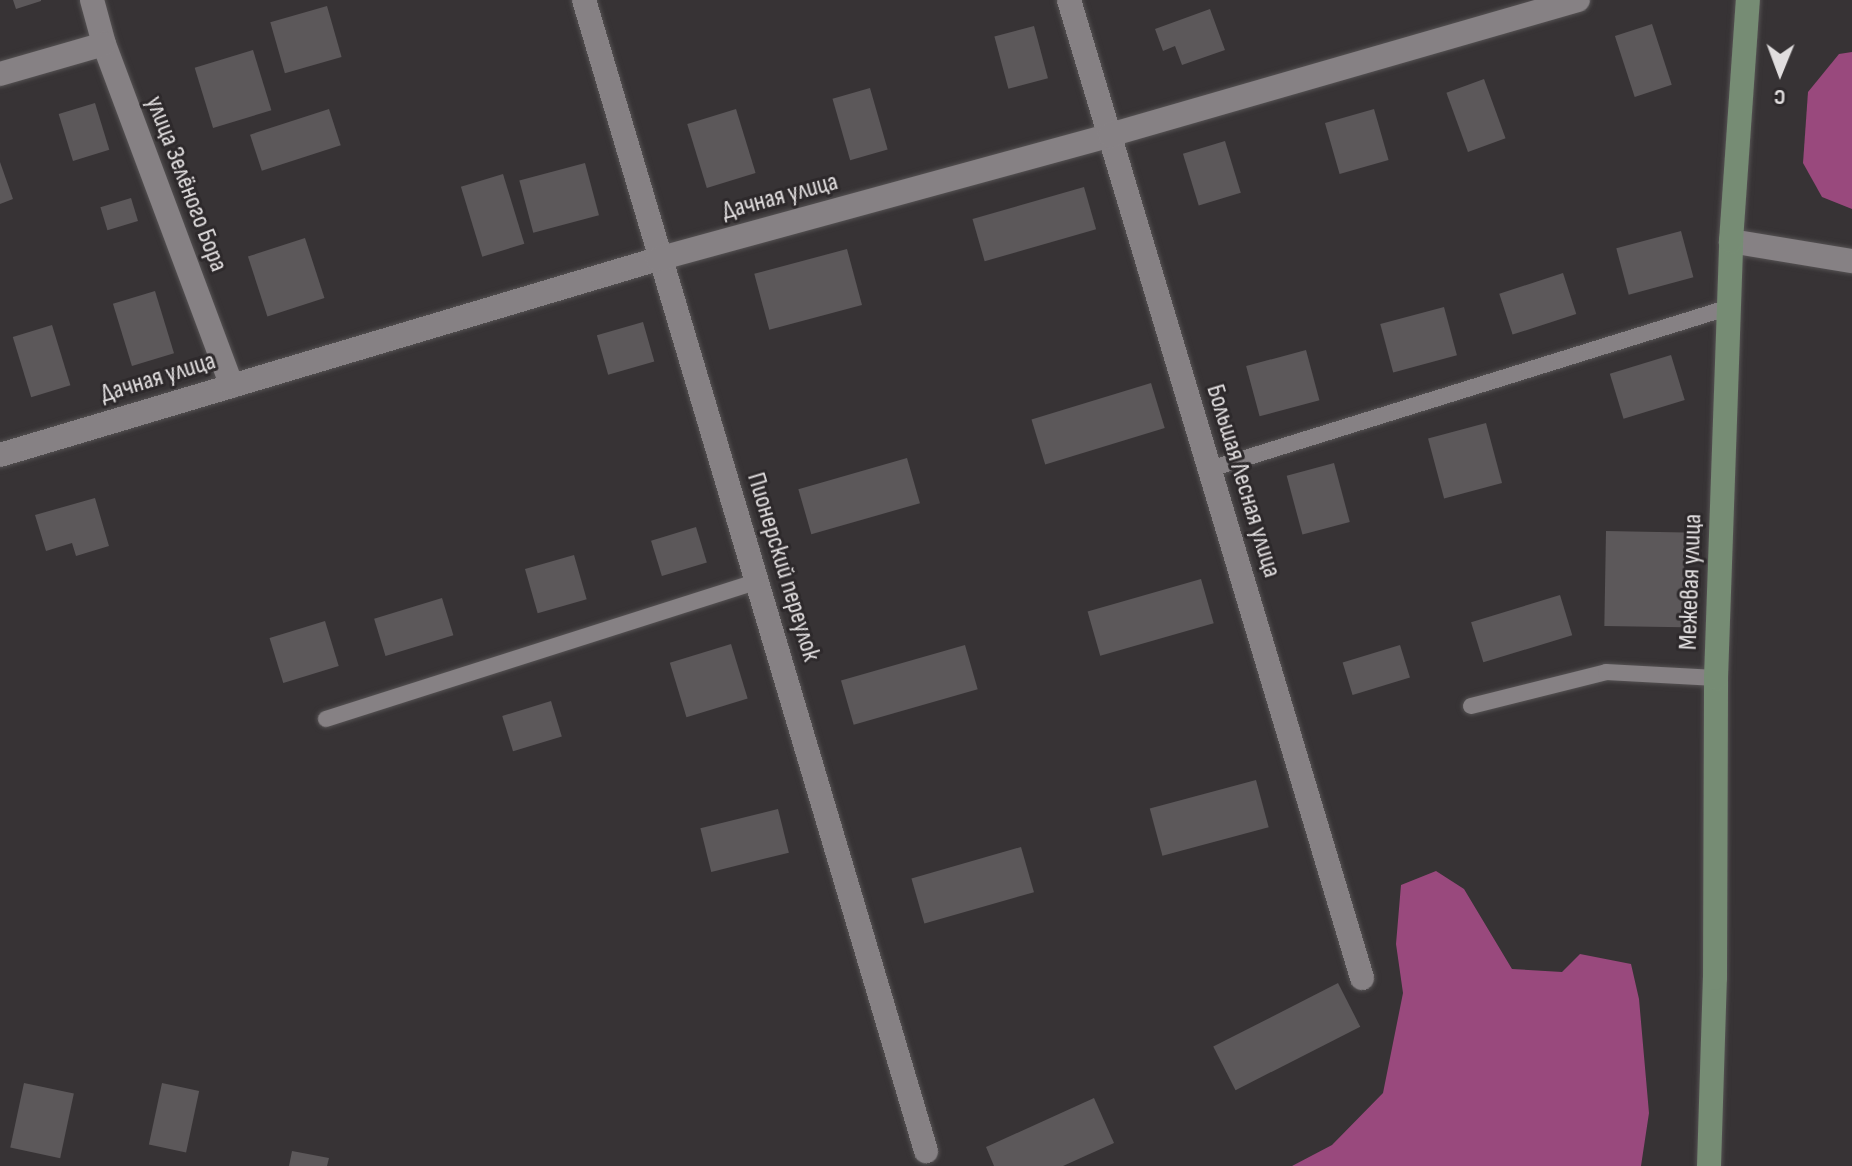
<!DOCTYPE html>
<html>
<head>
<meta charset="utf-8">
<style>
  body { margin:0 }
  #map { position:relative; width:1852px; height:1166px; overflow:hidden; background:#373335; font-family:"Sofia Sans Condensed",sans-serif }
  div>[style] { position:absolute }
  .forest>* { inset:0; background:#99497d }
  .building>* { inset:0; background:#5c585a; transform-origin:0 0 }
  .roads { filter:drop-shadow(0 0 2px #555253) drop-shadow(0 0 2px #555253) }
  .lane>* { height:16px; margin:-8px; padding:0 8px; transform-origin:8px; border-radius:8px; background:#868184 }
  .street>* { height:24px; margin:-12px; padding:0 12px; transform-origin:12px; border-radius:12px; background:#868184 }
  .secondary>* { height:24px; margin:-12px; padding:0 12px; transform-origin:12px; border-radius:12px; background:#768c74 }
  span { translate:-50% -50%; white-space:nowrap; text-align:center; line-height:1.15; -webkit-text-stroke:6px #2d292b; paint-order:stroke }
  .street-label { font-size:26px; color:#e1dedf }
  .north { position:absolute; left:1740px; top:32px; width:80px; height:80px; -webkit-text-stroke:6px #2d292b; paint-order:stroke; rotate:181deg; font-size:22px; font-weight:700; line-height:32px; text-align:center; color:#e1dedf }
  .north::after { content:''; display:block; margin:auto; width:28px; height:36px; background:#e1dedf; clip-path:polygon(50% 0,100% 100%,50% 72%,0 100%) }
</style>
</head>
<body>
<div id="map">
  <div class="forest">
    <div style="clip-path:polygon(1852px 52px,1852px 209px,1822px 197px,1803px 163px,1808px 92px,1839px 54px)"></div>
    <div style="clip-path:polygon(1436px 871px,1464px 889px,1512px 969px,1562px 972px,1580px 954px,1631px 964px,1639px 999px,1649px 1113px,1641px 1166px,1292px 1166px,1332px 1145px,1383px 1093px,1403px 993px,1396px 944px,1401px 885px)"></div>
  </div>
  <div class="building">
    <div style="clip-path:polygon(13px 0,41px 0,41px 1px,16px 9px)"></div>
    <div style="left:327px;top:6px;width:53px;height:59px;rotate:74deg"></div>
    <div style="clip-path:polygon(1210px 9px,1225px 50px,1182px 65px,1175px 46px,1163px 51px,1155px 29px)"></div>
    <div style="left:1652px;top:24px;width:64px;height:39px;rotate:72deg"></div>
    <div style="left:1034px;top:26px;width:54px;height:41px;rotate:75deg"></div>
    <div style="left:253px;top:50px;width:63px;height:61px;rotate:73deg"></div>
    <div style="left:1484px;top:79px;width:63px;height:40px;rotate:70deg"></div>
    <div style="left:870px;top:88px;width:64px;height:39px;rotate:74deg"></div>
    <div style="left:95px;top:103px;width:49px;height:38px;rotate:73deg"></div>
    <div style="left:329px;top:109px;width:38px;height:83px;rotate:72deg"></div>
    <div style="left:736px;top:109px;width:67px;height:51px;rotate:73deg"></div>
    <div style="left:1374px;top:109px;width:53px;height:51px;rotate:74deg"></div>
    <div style="left:1225px;top:141px;width:54px;height:44px;rotate:73deg"></div>
    <div style="clip-path:polygon(0 162px,13px 199px,0 204px)"></div>
    <div style="left:585px;top:163px;width:54px;height:68px;rotate:75deg"></div>
    <div style="left:503px;top:174px;width:73px;height:44px;rotate:73deg"></div>
    <div style="left:1084px;top:187px;width:44px;height:116px;rotate:74deg"></div>
    <div style="left:131px;top:198px;width:24px;height:32px;rotate:73deg"></div>
    <div style="left:1681px;top:231px;width:48px;height:67px;rotate:75deg"></div>
    <div style="left:305px;top:238px;width:63px;height:60px;rotate:72deg"></div>
    <div style="left:847px;top:249px;width:58px;height:96px;rotate:75deg"></div>
    <div style="left:1563px;top:273px;width:43px;height:67px;rotate:72deg"></div>
    <div style="left:155px;top:291px;width:65px;height:44px;rotate:73deg"></div>
    <div style="left:1444px;top:307px;width:50px;height:66px;rotate:75deg"></div>
    <div style="left:643px;top:322px;width:41px;height:48px;rotate:74deg"></div>
    <div style="left:52px;top:325px;width:63px;height:41px;rotate:73deg"></div>
    <div style="left:1306px;top:350px;width:52px;height:62px;rotate:75deg"></div>
    <div style="left:1671px;top:355px;width:47px;height:64px;rotate:73deg"></div>
    <div style="left:1151px;top:383px;width:47px;height:125px;rotate:73deg"></div>
    <div style="left:1486px;top:423px;width:62px;height:60px;rotate:75deg"></div>
    <div style="left:907px;top:458px;width:47px;height:113px;rotate:74deg"></div>
    <div style="left:1334px;top:463px;width:61px;height:49px;rotate:75deg"></div>
    <div style="clip-path:polygon(95px 498px,109px 546px,76px 556px,72px 543px,46px 551px,35px 515px)"></div>
    <div style="left:696px;top:527px;width:37px;height:47px;rotate:73deg"></div>
    <div style="left:1606px;top:531px;width:79px;height:95px;rotate:1deg"></div>
    <div style="left:574px;top:555px;width:46px;height:51px;rotate:74deg"></div>
    <div style="left:1201px;top:579px;width:46px;height:118px;rotate:74deg"></div>
    <div style="left:1560px;top:595px;width:42px;height:93px;rotate:73deg"></div>
    <div style="left:442px;top:598px;width:39px;height:71px;rotate:73deg"></div>
    <div style="left:325px;top:621px;width:47px;height:58px;rotate:73deg"></div>
    <div style="left:731px;top:644px;width:57px;height:64px;rotate:73deg"></div>
    <div style="left:965px;top:645px;width:46px;height:129px;rotate:74deg"></div>
    <div style="left:1400px;top:645px;width:34px;height:60px;rotate:73deg"></div>
    <div style="left:551px;top:701px;width:37px;height:51px;rotate:73deg"></div>
    <div style="left:1256px;top:780px;width:49px;height:110px;rotate:75deg"></div>
    <div style="left:778px;top:809px;width:45px;height:80px;rotate:76deg"></div>
    <div style="left:1021px;top:847px;width:47px;height:114px;rotate:74deg"></div>
    <div style="left:1338px;top:983px;width:49px;height:140px;rotate:63deg"></div>
    <div style="left:24px;top:1083px;width:51px;height:66px;rotate:12deg"></div>
    <div style="left:162px;top:1083px;width:38px;height:63px;rotate:12deg"></div>
    <div style="clip-path:polygon(1094px 1098px,1114px 1143px,1063px 1166px,994px 1166px,986px 1147px)"></div>
    <div style="clip-path:polygon(292px 1151px,329px 1158px,327px 1166px,289px 1166px)"></div>
  </div>
  <div class="roads">
    <div class="lane">
      <div style="left:1210px;top:469px;width:545px;rotate:-17.3deg"></div>
      <div style="left:1471px;top:706px;width:139px;rotate:-14.1deg"></div>
      <div style="left:1606px;top:672px;width:110px;rotate:3.1deg"></div>
      <div style="left:326px;top:719px;width:454px;rotate:-17.7deg"></div>
    </div>
    <div class="street">
      <div style="left:92px;top:0;width:46px;rotate:74.7deg"></div>
      <div style="left:104px;top:44px;width:365px;rotate:69.5deg"></div>
      <div style="left:584px;top:0;width:1201px;rotate:73.45deg"></div>
      <div style="left:1069px;top:0;width:1021px;rotate:73.32deg"></div>
      <div style="left:0;top:74px;width:108px;rotate:-16.1deg"></div>
      <div style="left:1731px;top:241px;width:123px;rotate:9.4deg"></div>
      <div style="left:0;top:455px;width:687px;rotate:-16.59deg"></div>
      <div style="left:658px;top:259px;width:469px;rotate:-15.3deg"></div>
      <div style="left:1110px;top:135px;width:487px;rotate:-16.1deg"></div>
    </div>
    <div class="secondary">
      <div style="left:1709px;top:1166px;width:188px;rotate:-88.2deg"></div>
      <div style="left:1715px;top:978px;width:300px;rotate:-89.8deg"></div>
      <div style="left:1716px;top:678px;width:437px;rotate:-88deg"></div>
      <div style="left:1731px;top:241px;width:242px;rotate:-86deg"></div>
    </div>
  </div>
  <div class="street-label">
    <span style="left:186px;top:184px;rotate:69deg">улица Зелёного Бора</span>
    <span style="left:780px;top:197px;rotate:-15deg">Дачная улица</span>
    <span style="left:158px;top:378px;rotate:-17deg">Дачная улица</span>
    <span style="left:1243px;top:481px;rotate:73deg">Большая Лесная улица</span>
    <span style="left:783px;top:567px;rotate:73deg">Пионерский переулок</span>
    <span style="left:1691px;top:582px;rotate:-88deg">Межевая улица</span>
  </div>
  <div class="north">С</div>
</div>
</body>
</html>
